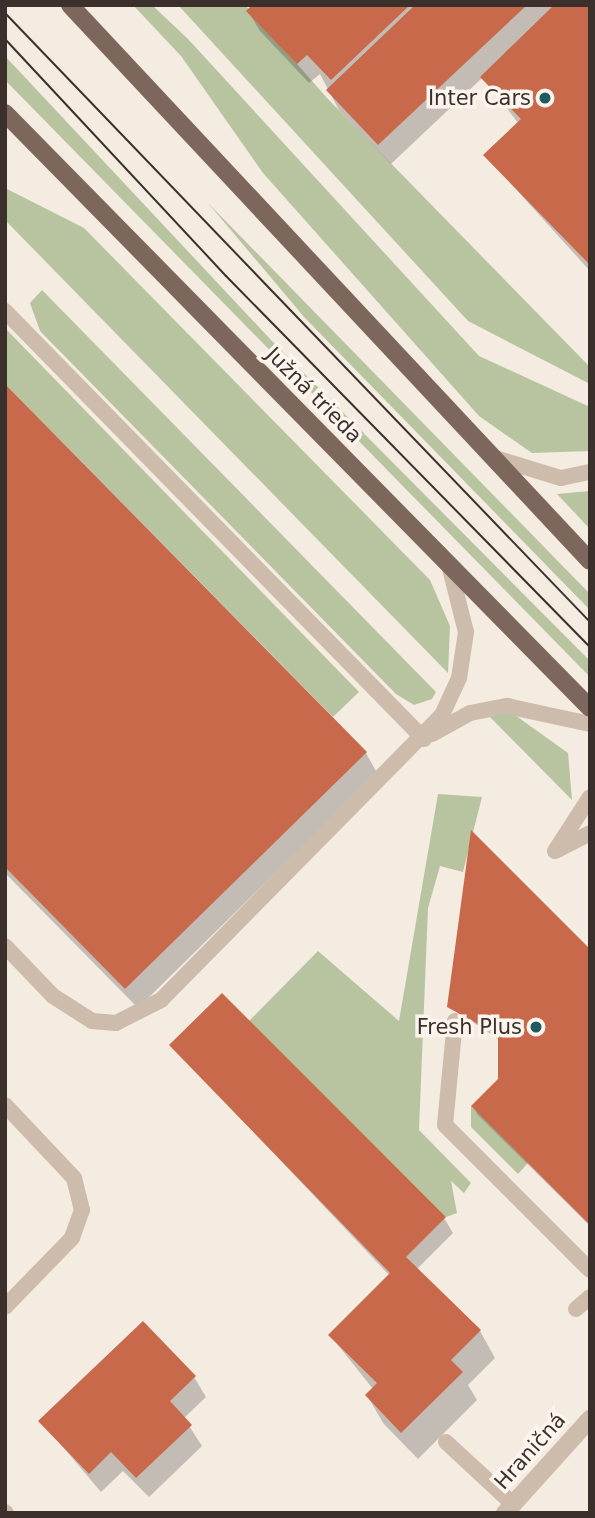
<!DOCTYPE html>
<html>
<head>
<meta charset="utf-8">
<style>
  body { margin:0 }
  #map { position:relative; width:595px; height:1518px; overflow:hidden; background:#f4ebe1; font-family:"DejaVu Sans",sans-serif }
  div>[style] { position:absolute }
  .green>* { inset:0; background:#b8c4a0 }
  .shadow>* { inset:0; background:#0003 }
  .building>* { inset:0; background:#c8694b }
  .service>* { height:16px; margin:-8px; padding:0 8px; transform-origin:8px; border-radius:8px; background:#cdbbac }
  .minor>* { height:18px; margin:-9px; padding:0 9px; transform-origin:9px; border-radius:9px; background:#cdbbac }
  .primary>* { height:18px; margin:-9px; padding:0 9px; transform-origin:9px; border-radius:9px; background:#7d675c }
  .tram>* { height:2px; margin:-1px; padding:0 1px; transform-origin:1px; border-radius:1px; background:#3b302b }
  .dots>* { width:19px; height:19px; translate:-50% -50%; box-sizing:border-box; border:4px solid #fbf5ee; border-radius:50% }
  span { translate:-50% -50%; white-space:nowrap; text-align:center; line-height:1.15; -webkit-text-stroke:7px #fbf5ee; paint-order:stroke }
  .poi-label { font-size:21px; color:#3b302b }
  .right { translate:-100% -50%; text-align:right }
  .street-label { font-size:21px; color:#3b302b }
  .frame { position:absolute; inset:0; border:7px solid #3b302b; pointer-events:none }
</style>
</head>
<body>
<div id="map">
  <div class="green">
    <div style="clip-path:polygon(133px 5px,152px 5px,188px 39px,479px 356px,590px 407px,590px 451px,532px 453px,479px 416px,263px 173px,181px 56px)"></div>
    <div style="clip-path:polygon(178px 5px,245px 5px,327px 98px,590px 367px,590px 384px,468px 321px)"></div>
    <div style="clip-path:polygon(5px 56px,271px 340px,590px 661px,590px 677px,5px 80px)"></div>
    <div style="clip-path:polygon(5px 188px,84px 228px,430px 580px,450px 626px,448px 673px,5px 220px)"></div>
    <div style="clip-path:polygon(208px 203px,590px 594px,590px 610px,305px 318px)"></div>
    <div style="clip-path:polygon(42px 290px,436px 692px,432px 699px,414px 705px,396px 694px,40px 331px,30px 303px)"></div>
    <div style="clip-path:polygon(5px 328px,359px 692px,333px 717px,5px 384px)"></div>
    <div style="clip-path:polygon(590px 491px,590px 529px,557px 494px)"></div>
    <div style="clip-path:polygon(512px 713px,568px 753px,572px 800px,488px 715px)"></div>
    <div style="clip-path:polygon(438px 794px,482px 797px,463px 872px,440px 866px,428px 908px,419px 1130px,471px 1183px,464px 1193px,451px 1181px,457px 1213px,446px 1217px,249px 1021px,318px 951px,399px 1021px)"></div>
    <div style="clip-path:polygon(471px 1106px,528px 1163px,518px 1174px,471px 1127px)"></div>
  </div>
  <div class="shadow">
    <div style="clip-path:polygon(255px 5px,590px 5px,590px 271px,485px 155px,518px 123px,483px 77px,391px 164px,339px 110px,320px 74px,309px 83px,260px 31px,248px 11px)"></div>
    <div style="clip-path:polygon(5px 386px,366px 753px,377px 773px,138px 1008px,5px 873px)"></div>
    <div style="clip-path:polygon(590px 952px,590px 1226px,477px 1114px,473px 1106px,499px 1080px,500px 1040px,448px 1006px)"></div>
    <div style="clip-path:polygon(171px 1045px,444px 1218px,453px 1233px,416px 1270px,480px 1331px,495px 1358px,468px 1385px,477px 1400px,418px 1459px,383px 1423px,367px 1395px,373px 1389px,330px 1335px,390px 1276px)"></div>
    <div style="clip-path:polygon(194px 1377px,206px 1397px,184px 1418px,202px 1446px,149px 1497px,123px 1471px,101px 1492px,41px 1421px)"></div>
  </div>
  <div class="building">
    <div style="clip-path:polygon(252px 5px,410px 5px,331px 80px,307px 55px,297px 64px,246px 11px)"></div>
    <div style="clip-path:polygon(415px 5px,527px 5px,378px 145px,326px 90px)"></div>
    <div style="clip-path:polygon(554px 5px,590px 5px,590px 265px,483px 155px,521px 119px,480px 77px)"></div>
    <div style="clip-path:polygon(5px 384px,367px 752px,125px 989px,5px 867px)"></div>
    <div style="clip-path:polygon(471px 830px,590px 949px,590px 1225px,471px 1106px,498px 1079px,498px 1035px,447px 1007px)"></div>
    <div style="clip-path:polygon(222px 993px,446px 1217px,406px 1257px,481px 1330px,451px 1360px,463px 1372px,401px 1433px,365px 1395px,377px 1383px,328px 1335px,390px 1273px,169px 1045px)"></div>
    <div style="clip-path:polygon(143px 1321px,196px 1376px,170px 1401px,192px 1425px,136px 1478px,111px 1452px,89px 1474px,38px 1421px)"></div>
  </div>
  <div class="service">
    <div style="left:5px;top:311px;width:599px;rotate:45.61deg"></div>
    <div style="left:495px;top:458px;width:69px;rotate:16.9deg"></div>
    <div style="left:561px;top:478px;width:30px;rotate:-12deg"></div>
    <div style="left:432px;top:734px;width:43px;rotate:-28.9deg"></div>
    <div style="left:470px;top:713px;width:38px;rotate:-11deg"></div>
    <div style="left:507px;top:706px;width:85px;rotate:12.2deg"></div>
    <div style="left:557px;top:850px;width:37px;rotate:-27deg"></div>
    <div style="left:555px;top:851px;width:64px;rotate:-57.1deg"></div>
    <div style="left:5px;top:946px;width:69px;rotate:46.2deg"></div>
    <div style="left:53px;top:996px;width:46px;rotate:32.7deg"></div>
    <div style="left:92px;top:1021px;width:24px;rotate:5deg"></div>
    <div style="left:116px;top:1023px;width:51px;rotate:-27.1deg"></div>
    <div style="left:161px;top:1000px;width:400px;rotate:-45.4deg"></div>
    <div style="left:442px;top:715px;width:41px;rotate:-65.3deg"></div>
    <div style="left:459px;top:678px;width:47px;rotate:-81.3deg"></div>
    <div style="left:466px;top:632px;width:69px;rotate:-104.2deg"></div>
    <div style="left:455px;top:1021px;width:104px;rotate:95.5deg"></div>
    <div style="left:445px;top:1125px;width:205px;rotate:45deg"></div>
    <div style="left:5px;top:1105px;width:100px;rotate:46.6deg"></div>
    <div style="left:74px;top:1178px;width:33px;rotate:76deg"></div>
    <div style="left:82px;top:1210px;width:30px;rotate:110deg"></div>
    <div style="left:72px;top:1238px;width:96px;rotate:134.2deg"></div>
    <div style="left:576px;top:1309px;width:18px;rotate:-41deg"></div>
    <div style="left:446px;top:1442px;width:91px;rotate:42.8deg"></div>
    <div style="left:5px;top:1512px;width:1px;rotate:45deg"></div>
  </div>
  <div class="minor">
    <div style="left:505px;top:1513px;width:127px;rotate:-47.9deg"></div>
  </div>
  <div class="primary">
    <div style="left:70px;top:5px;width:761px;rotate:46.92deg"></div>
    <div style="left:5px;top:113px;width:834px;rotate:45.49deg"></div>
  </div>
  <div class="tram">
    <div style="left:5px;top:13px;width:844px;rotate:46.15deg"></div>
    <div style="left:5px;top:39px;width:324px;rotate:47deg"></div>
    <div style="left:226px;top:276px;width:520px;rotate:45.55deg"></div>
  </div>
  <div class="dots">
    <div style="left:545px;top:98px;background:#1f5a5e"></div>
    <div style="left:536px;top:1027px;background:#1f5a5e"></div>
  </div>
  <div class="poi-label">
    <span class="right" style="left:531px;top:98px">Inter Cars</span>
    <span class="right" style="left:522px;top:1027px">Fresh Plus</span>
  </div>
  <div class="street-label">
    <span style="left:314px;top:395px;rotate:45deg">Južná trieda</span>
    <span style="left:530px;top:1451px;rotate:-48deg">Hraničná</span>
  </div>
  <div class="frame"></div>
</div>
</body>
</html>
